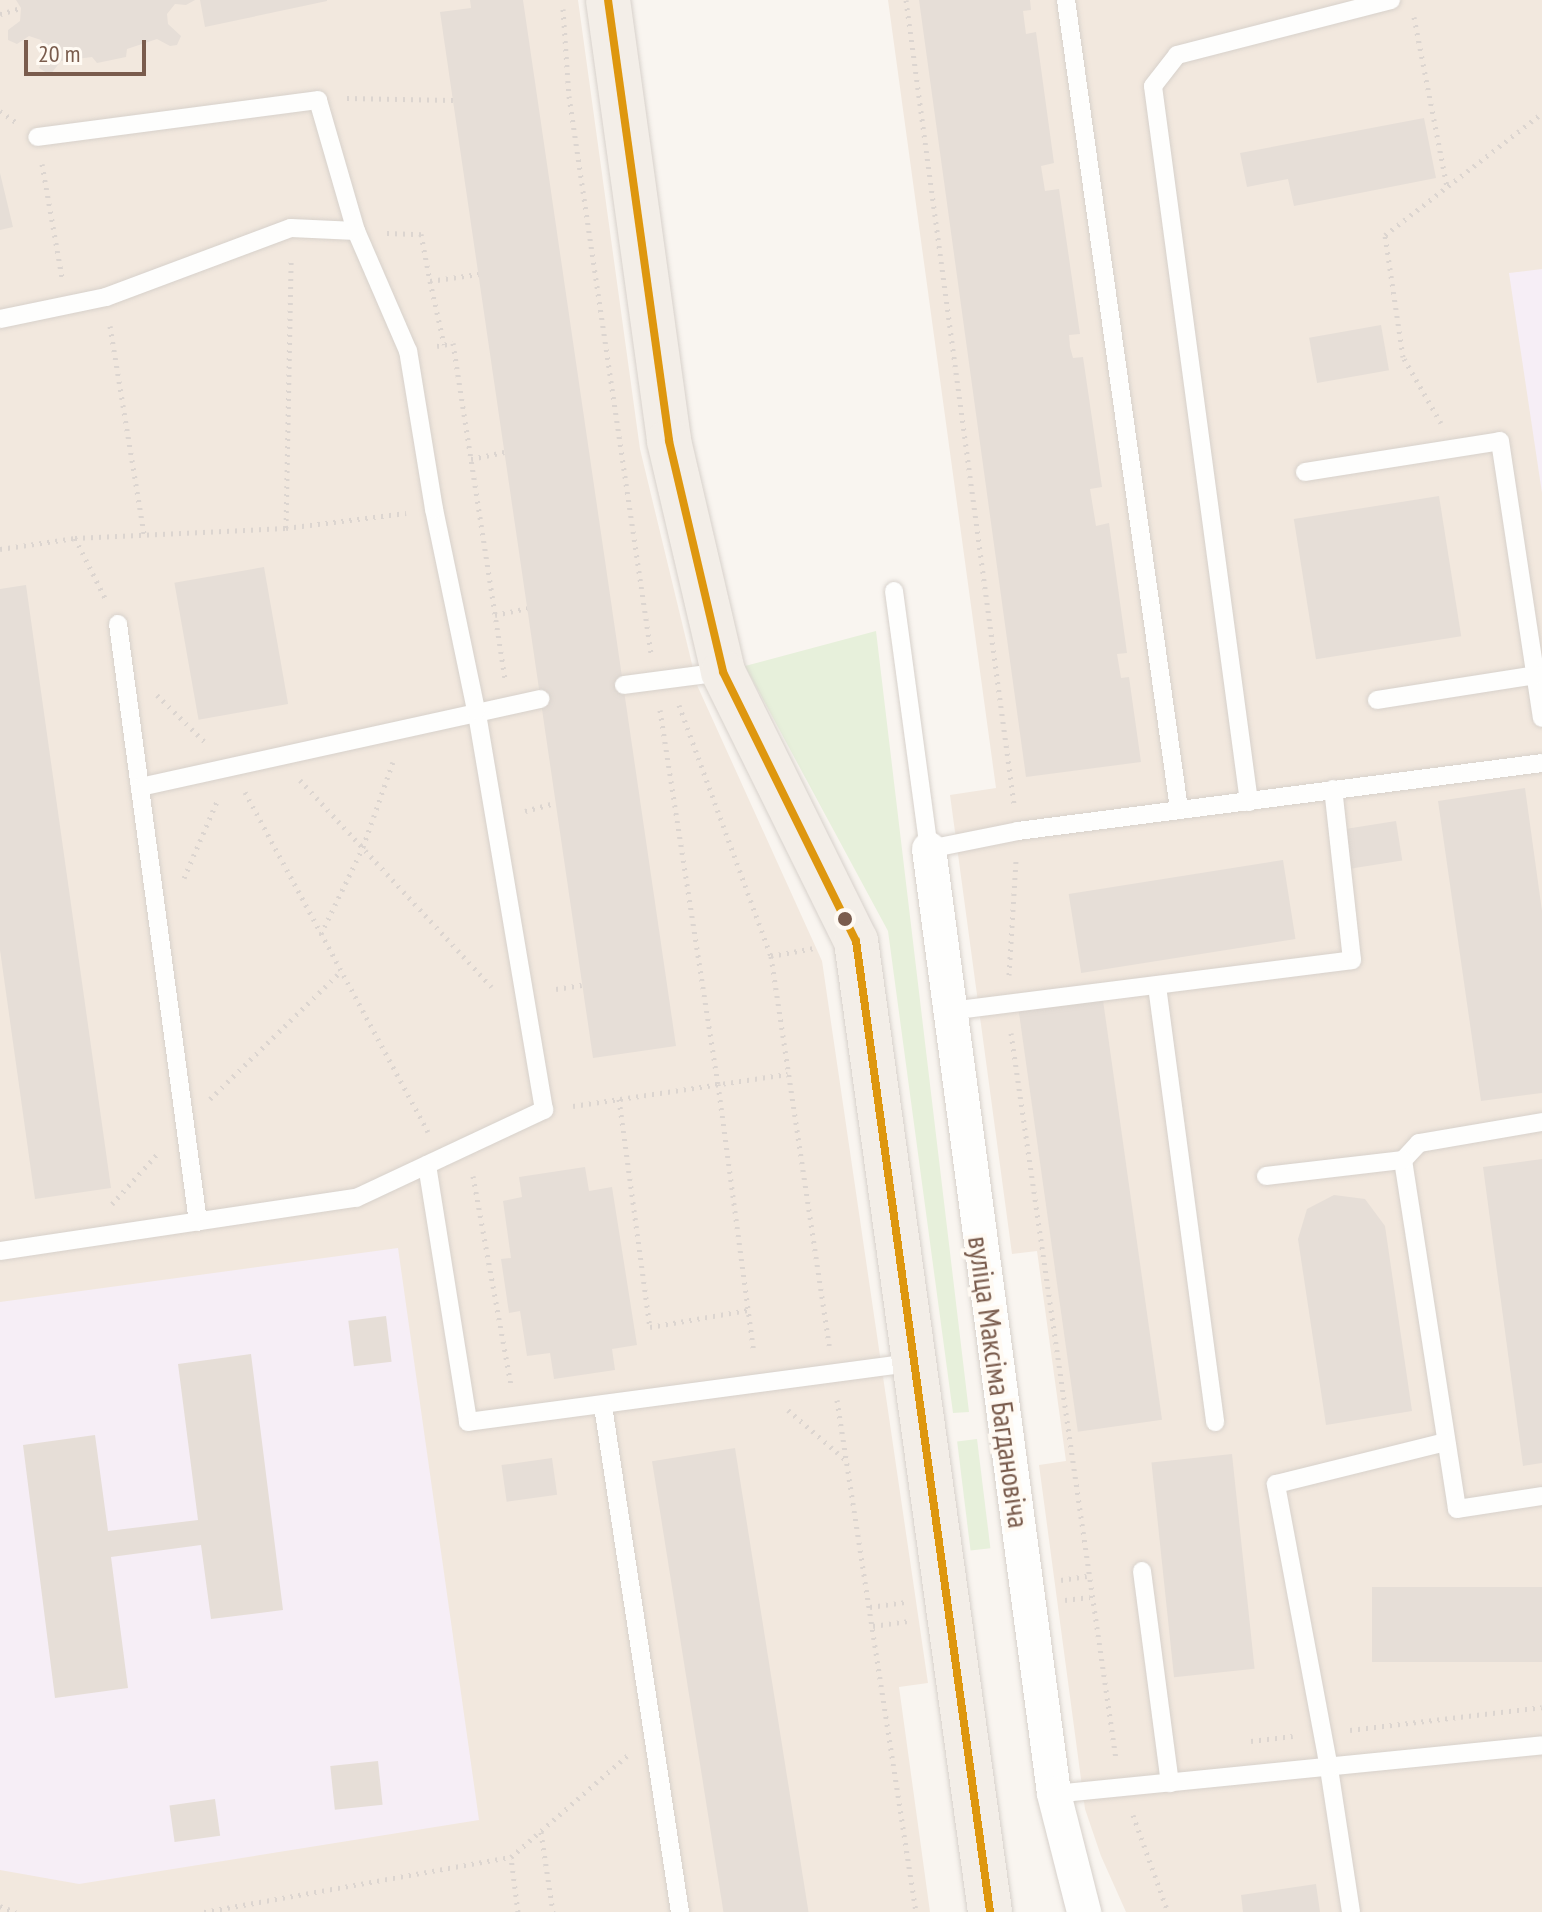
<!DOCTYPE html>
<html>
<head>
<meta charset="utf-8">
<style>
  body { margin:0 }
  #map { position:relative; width:1542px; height:1912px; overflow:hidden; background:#f9f5f0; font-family:"PT Sans Narrow",sans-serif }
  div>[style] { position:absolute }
  .residential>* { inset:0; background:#f2e8de }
  .education>* { inset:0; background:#f6eef6 }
  .green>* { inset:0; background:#e7f0db; transform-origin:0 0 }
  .building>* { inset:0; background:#e6ded7; transform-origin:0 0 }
  .path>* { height:5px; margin-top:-2.5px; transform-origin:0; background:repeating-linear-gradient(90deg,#dcd5d0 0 2px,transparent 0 8px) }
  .roads { filter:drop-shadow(0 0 2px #d7d1cb) drop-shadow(0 0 2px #d7d1cb) }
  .service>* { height:18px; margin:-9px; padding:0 9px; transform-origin:9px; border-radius:9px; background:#fefefd }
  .minor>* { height:34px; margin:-17px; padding:0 17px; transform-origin:17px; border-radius:17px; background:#fefefd }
  .primary>* { height:44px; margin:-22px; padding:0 22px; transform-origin:22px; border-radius:22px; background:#f3eee8 }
  .bus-1>* { height:8px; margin:-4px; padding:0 4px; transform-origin:4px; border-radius:4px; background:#de970f }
  .dots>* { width:22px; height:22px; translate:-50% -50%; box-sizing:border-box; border:4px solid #fffaf3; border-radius:50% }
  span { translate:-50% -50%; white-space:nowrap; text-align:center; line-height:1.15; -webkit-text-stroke:8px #fffaf3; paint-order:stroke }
  .street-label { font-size:30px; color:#7a5c4d }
  .scale { position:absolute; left:24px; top:40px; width:122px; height:36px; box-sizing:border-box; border:4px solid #7a5c4d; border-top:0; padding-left:10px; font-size:24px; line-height:28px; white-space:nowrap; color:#7a5c4d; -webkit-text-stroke:6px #fffaf3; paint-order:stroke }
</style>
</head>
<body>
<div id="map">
  <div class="residential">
    <div style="clip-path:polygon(0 0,578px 0,640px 449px,697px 685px,822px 961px,928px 1683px,899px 1687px,930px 1912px,0 1912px)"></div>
    <div style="clip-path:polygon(888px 0,1542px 0,1542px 1912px,1126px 1912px,1101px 1856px,1085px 1809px,1039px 1465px,1066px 1461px,1037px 1251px,1012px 1254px,950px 795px,996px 788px)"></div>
  </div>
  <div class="education">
    <div style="clip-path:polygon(1542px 269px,1542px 493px,1509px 273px)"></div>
    <div style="clip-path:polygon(398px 1248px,479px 1820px,79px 1884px,0 1870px,0 1302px)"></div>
  </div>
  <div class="green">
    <div style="clip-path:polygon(876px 631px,969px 1412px,953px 1413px,888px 931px,745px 666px)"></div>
    <div style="left:977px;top:1439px;width:110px;height:20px;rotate:83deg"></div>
  </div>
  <div class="building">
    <div style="clip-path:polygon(16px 0,195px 0,186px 5px,175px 4px,167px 14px,168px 24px,181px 36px,177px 45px,170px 46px,157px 39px,127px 49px,126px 57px,97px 63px,92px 57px,61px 61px,50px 75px,39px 68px,46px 52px,41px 40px,29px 36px,17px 44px,8px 40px,8px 30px,20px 21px,21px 8px)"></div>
    <div style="clip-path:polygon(200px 0,327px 0,327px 1px,205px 27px)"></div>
    <div style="clip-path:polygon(470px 0,523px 0,676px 1046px,593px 1058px,440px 12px,471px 8px)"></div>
    <div style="clip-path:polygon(919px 0,1030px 0,1031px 10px,1023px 11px,1026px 34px,1036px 32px,1054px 163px,1041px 166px,1045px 191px,1059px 189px,1080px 334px,1069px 335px,1070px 347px,1073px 358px,1083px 357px,1102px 487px,1090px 489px,1096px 526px,1109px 523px,1127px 653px,1117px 654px,1121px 678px,1129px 677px,1141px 762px,1026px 777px)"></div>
    <div style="clip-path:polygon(1424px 118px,1436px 178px,1294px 206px,1288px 179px,1247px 187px,1240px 153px)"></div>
    <div style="clip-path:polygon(0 173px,13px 227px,0 230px)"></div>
    <div style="left:1381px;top:325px;width:46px;height:73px;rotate:80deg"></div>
    <div style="left:1439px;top:496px;width:142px;height:147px;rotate:81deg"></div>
    <div style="left:264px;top:567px;width:139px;height:91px;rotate:80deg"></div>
    <div style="clip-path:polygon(26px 585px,111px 1188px,35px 1199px,0 950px,0 589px)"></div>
    <div style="clip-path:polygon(1525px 788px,1542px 911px,1542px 1093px,1481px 1101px,1438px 801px)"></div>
    <div style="left:1396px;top:821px;width:40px;height:53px;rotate:81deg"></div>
    <div style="left:1283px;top:860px;width:80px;height:217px;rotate:81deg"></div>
    <div style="left:1103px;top:1000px;width:424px;height:85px;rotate:82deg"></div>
    <div style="clip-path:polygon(1542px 1159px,1542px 1463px,1523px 1466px,1483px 1167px)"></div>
    <div style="clip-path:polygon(585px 1167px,589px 1191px,612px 1187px,637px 1345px,612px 1349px,615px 1370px,554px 1379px,550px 1353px,527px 1356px,520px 1311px,509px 1313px,501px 1259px,511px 1258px,503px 1201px,522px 1197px,519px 1177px)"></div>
    <div style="clip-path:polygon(1334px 1195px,1365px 1199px,1385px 1226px,1412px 1411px,1326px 1425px,1298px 1239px,1307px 1209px)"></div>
    <div style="left:386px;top:1316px;width:46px;height:38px;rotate:83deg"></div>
    <div style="clip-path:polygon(251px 1354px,283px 1610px,211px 1619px,201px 1545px,111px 1557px,128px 1688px,55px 1698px,23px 1445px,95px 1435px,108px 1531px,198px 1520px,178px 1364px)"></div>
    <div style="left:735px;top:1448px;width:470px;height:84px;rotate:81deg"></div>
    <div style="left:1232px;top:1454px;width:216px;height:81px;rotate:84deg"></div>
    <div style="left:552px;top:1458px;width:37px;height:51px;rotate:82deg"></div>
    <div style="left:1542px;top:1587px;width:75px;height:170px;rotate:90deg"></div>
    <div style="left:378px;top:1761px;width:44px;height:48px;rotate:84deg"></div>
    <div style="left:215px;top:1799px;width:37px;height:46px;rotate:82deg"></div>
    <div style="clip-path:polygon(1316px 1884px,1320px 1912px,1243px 1912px,1241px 1895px)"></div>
  </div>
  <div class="path">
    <div style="left:906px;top:0;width:811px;rotate:82.35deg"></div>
    <div style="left:563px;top:9px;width:87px;rotate:86.1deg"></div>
    <div style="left:569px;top:96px;width:563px;rotate:81.63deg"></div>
    <div style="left:0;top:14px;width:22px;rotate:-16deg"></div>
    <div style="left:1414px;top:17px;width:173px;rotate:79deg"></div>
    <div style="left:347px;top:98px;width:106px;rotate:1.1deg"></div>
    <div style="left:0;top:111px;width:19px;rotate:35deg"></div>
    <div style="left:42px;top:164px;width:115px;rotate:80deg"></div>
    <div style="left:387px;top:233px;width:34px;rotate:2deg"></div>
    <div style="left:421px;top:234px;width:48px;rotate:79.2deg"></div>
    <div style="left:430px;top:281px;width:49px;rotate:-8.3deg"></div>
    <div style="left:430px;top:281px;width:65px;rotate:77.5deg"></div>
    <div style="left:110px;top:326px;width:211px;rotate:80.7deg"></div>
    <div style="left:437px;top:346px;width:16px;rotate:-11deg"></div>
    <div style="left:453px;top:343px;width:341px;rotate:81.2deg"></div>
    <div style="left:1441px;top:423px;width:76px;rotate:-119.9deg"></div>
    <div style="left:1403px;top:357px;width:123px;rotate:-98.4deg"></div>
    <div style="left:1385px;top:235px;width:199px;rotate:-37.8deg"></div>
    <div style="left:471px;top:459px;width:34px;rotate:-12deg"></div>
    <div style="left:286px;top:528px;width:267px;rotate:-88.9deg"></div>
    <div style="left:75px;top:538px;width:211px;rotate:-2.7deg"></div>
    <div style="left:286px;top:528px;width:121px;rotate:-7.1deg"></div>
    <div style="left:0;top:549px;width:76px;rotate:-8.3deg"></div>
    <div style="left:75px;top:538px;width:67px;rotate:63.4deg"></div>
    <div style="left:495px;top:615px;width:33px;rotate:-12deg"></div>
    <div style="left:157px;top:695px;width:70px;rotate:44.4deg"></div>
    <div style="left:679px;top:705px;width:267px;rotate:69.9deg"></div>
    <div style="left:771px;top:956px;width:394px;rotate:81.5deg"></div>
    <div style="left:660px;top:710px;width:378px;rotate:81.2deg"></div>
    <div style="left:718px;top:1084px;width:271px;rotate:82.4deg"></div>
    <div style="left:300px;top:780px;width:282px;rotate:47.2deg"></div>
    <div style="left:245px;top:792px;width:386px;rotate:61.7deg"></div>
    <div style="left:525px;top:811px;width:31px;rotate:-15deg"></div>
    <div style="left:184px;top:878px;width:86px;rotate:-66.7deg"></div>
    <div style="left:321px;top:934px;width:97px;rotate:-64.2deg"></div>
    <div style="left:363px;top:847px;width:90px;rotate:-70.6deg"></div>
    <div style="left:771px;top:956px;width:44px;rotate:-10.5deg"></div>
    <div style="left:1009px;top:975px;width:114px;rotate:-86.5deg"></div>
    <div style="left:556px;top:989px;width:26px;rotate:-9deg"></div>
    <div style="left:1011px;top:1033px;width:734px;rotate:81.77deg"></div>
    <div style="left:210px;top:1099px;width:183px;rotate:-44.3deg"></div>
    <div style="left:619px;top:1099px;width:230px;rotate:82.3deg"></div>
    <div style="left:650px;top:1327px;width:99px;rotate:-9.8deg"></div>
    <div style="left:573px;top:1106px;width:217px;rotate:-8.5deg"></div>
    <div style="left:473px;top:1176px;width:213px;rotate:79.7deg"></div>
    <div style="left:112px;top:1204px;width:70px;rotate:-47.9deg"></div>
    <div style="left:837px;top:1400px;width:518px;rotate:81.23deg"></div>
    <div style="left:788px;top:1410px;width:79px;rotate:40.9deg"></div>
    <div style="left:1061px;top:1580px;width:26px;rotate:-9deg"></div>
    <div style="left:1065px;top:1600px;width:25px;rotate:-7deg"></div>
    <div style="left:870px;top:1607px;width:35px;rotate:-8deg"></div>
    <div style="left:873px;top:1626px;width:35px;rotate:-8deg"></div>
    <div style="left:1350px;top:1730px;width:193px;rotate:-6.8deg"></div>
    <div style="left:1251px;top:1741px;width:42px;rotate:-6.8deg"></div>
    <div style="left:1133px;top:1815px;width:103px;rotate:70.2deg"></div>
    <div style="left:541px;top:1832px;width:81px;rotate:81.5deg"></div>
    <div style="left:0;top:1906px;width:17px;rotate:21deg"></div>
    <div style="left:204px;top:1912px;width:312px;rotate:-10.2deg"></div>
    <div style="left:518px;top:1912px;width:55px;rotate:-97.3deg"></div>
    <div style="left:511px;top:1857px;width:155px;rotate:-41.1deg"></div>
  </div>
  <div class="roads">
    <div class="service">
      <div style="left:1066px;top:0;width:817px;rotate:82.05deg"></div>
      <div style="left:0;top:319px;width:108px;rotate:-11.7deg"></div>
      <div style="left:106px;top:297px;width:197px;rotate:-20.5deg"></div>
      <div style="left:291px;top:228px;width:65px;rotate:2.6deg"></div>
      <div style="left:1305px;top:472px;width:197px;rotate:-9deg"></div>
      <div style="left:1500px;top:441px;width:280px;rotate:81.4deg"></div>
      <div style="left:894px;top:591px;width:260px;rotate:82.3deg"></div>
      <div style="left:929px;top:849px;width:91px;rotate:-11.4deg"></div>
      <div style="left:1018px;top:831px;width:528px;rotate:-7.39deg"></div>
      <div style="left:118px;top:624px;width:603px;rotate:82.38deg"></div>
      <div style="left:624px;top:685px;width:100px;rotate:-7.5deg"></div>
      <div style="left:1377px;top:700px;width:161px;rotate:-8.9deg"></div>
      <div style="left:140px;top:787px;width:410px;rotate:-12.4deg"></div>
      <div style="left:1249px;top:802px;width:722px;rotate:-97.64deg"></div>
      <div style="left:1153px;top:86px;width:39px;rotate:-52deg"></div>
      <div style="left:1177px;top:55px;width:221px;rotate:-14.4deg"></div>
      <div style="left:1157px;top:986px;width:440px;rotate:82.4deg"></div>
      <div style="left:950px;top:1011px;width:405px;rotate:-7.2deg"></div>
      <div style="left:1352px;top:960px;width:172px;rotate:-96.3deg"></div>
      <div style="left:1542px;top:1122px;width:125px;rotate:170.3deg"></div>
      <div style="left:1419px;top:1143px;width:23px;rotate:133deg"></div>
      <div style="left:1403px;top:1160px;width:353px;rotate:81.2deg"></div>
      <div style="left:1457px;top:1509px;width:86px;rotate:-8.7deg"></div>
      <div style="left:427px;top:1165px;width:260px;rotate:80.9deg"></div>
      <div style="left:468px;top:1422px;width:451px;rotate:-7.6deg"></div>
      <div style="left:1266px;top:1176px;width:138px;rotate:-6.7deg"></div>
      <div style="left:0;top:1251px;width:360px;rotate:-8.5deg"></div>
      <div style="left:356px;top:1198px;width:208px;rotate:-25.1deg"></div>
      <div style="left:544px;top:1110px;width:406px;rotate:-99.6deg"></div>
      <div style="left:476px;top:710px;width:205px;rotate:-101.8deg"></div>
      <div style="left:434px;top:509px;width:160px;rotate:-99.3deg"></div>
      <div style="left:408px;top:351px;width:131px;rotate:-113.4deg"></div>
      <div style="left:356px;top:231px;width:136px;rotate:-106.2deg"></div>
      <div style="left:318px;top:100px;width:283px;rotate:172.5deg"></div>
      <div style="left:603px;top:1406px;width:512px;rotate:81.35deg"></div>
      <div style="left:1142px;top:1571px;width:214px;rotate:82.5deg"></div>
      <div style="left:1054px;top:1794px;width:490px;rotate:-5.7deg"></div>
      <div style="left:1351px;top:1912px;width:146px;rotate:-98.7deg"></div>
      <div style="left:1329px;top:1768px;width:289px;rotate:-100.6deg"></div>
      <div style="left:1276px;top:1484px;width:175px;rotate:-13.9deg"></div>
    </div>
    <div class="minor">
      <div style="left:929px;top:849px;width:953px;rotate:82.46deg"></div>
      <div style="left:1054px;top:1794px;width:122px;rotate:75.7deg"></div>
    </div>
    <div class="primary">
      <div style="left:608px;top:0;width:445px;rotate:82.1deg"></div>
      <div style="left:669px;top:441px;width:237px;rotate:76.8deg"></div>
      <div style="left:723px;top:672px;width:300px;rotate:63.7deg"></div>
      <div style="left:856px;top:941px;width:980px;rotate:82.14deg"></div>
    </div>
  </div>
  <div class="bus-1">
    <div style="left:608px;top:0;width:445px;rotate:82.1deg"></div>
    <div style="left:669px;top:441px;width:237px;rotate:76.8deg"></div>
    <div style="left:723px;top:672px;width:300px;rotate:63.7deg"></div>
    <div style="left:856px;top:941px;width:980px;rotate:82.14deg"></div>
  </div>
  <div class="dots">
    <div style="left:845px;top:919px;background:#7a5c4d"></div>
  </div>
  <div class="street-label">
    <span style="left:999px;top:1382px;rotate:82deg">вуліца Максіма Багдановіча</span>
  </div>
  <div class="scale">20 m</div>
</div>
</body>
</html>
